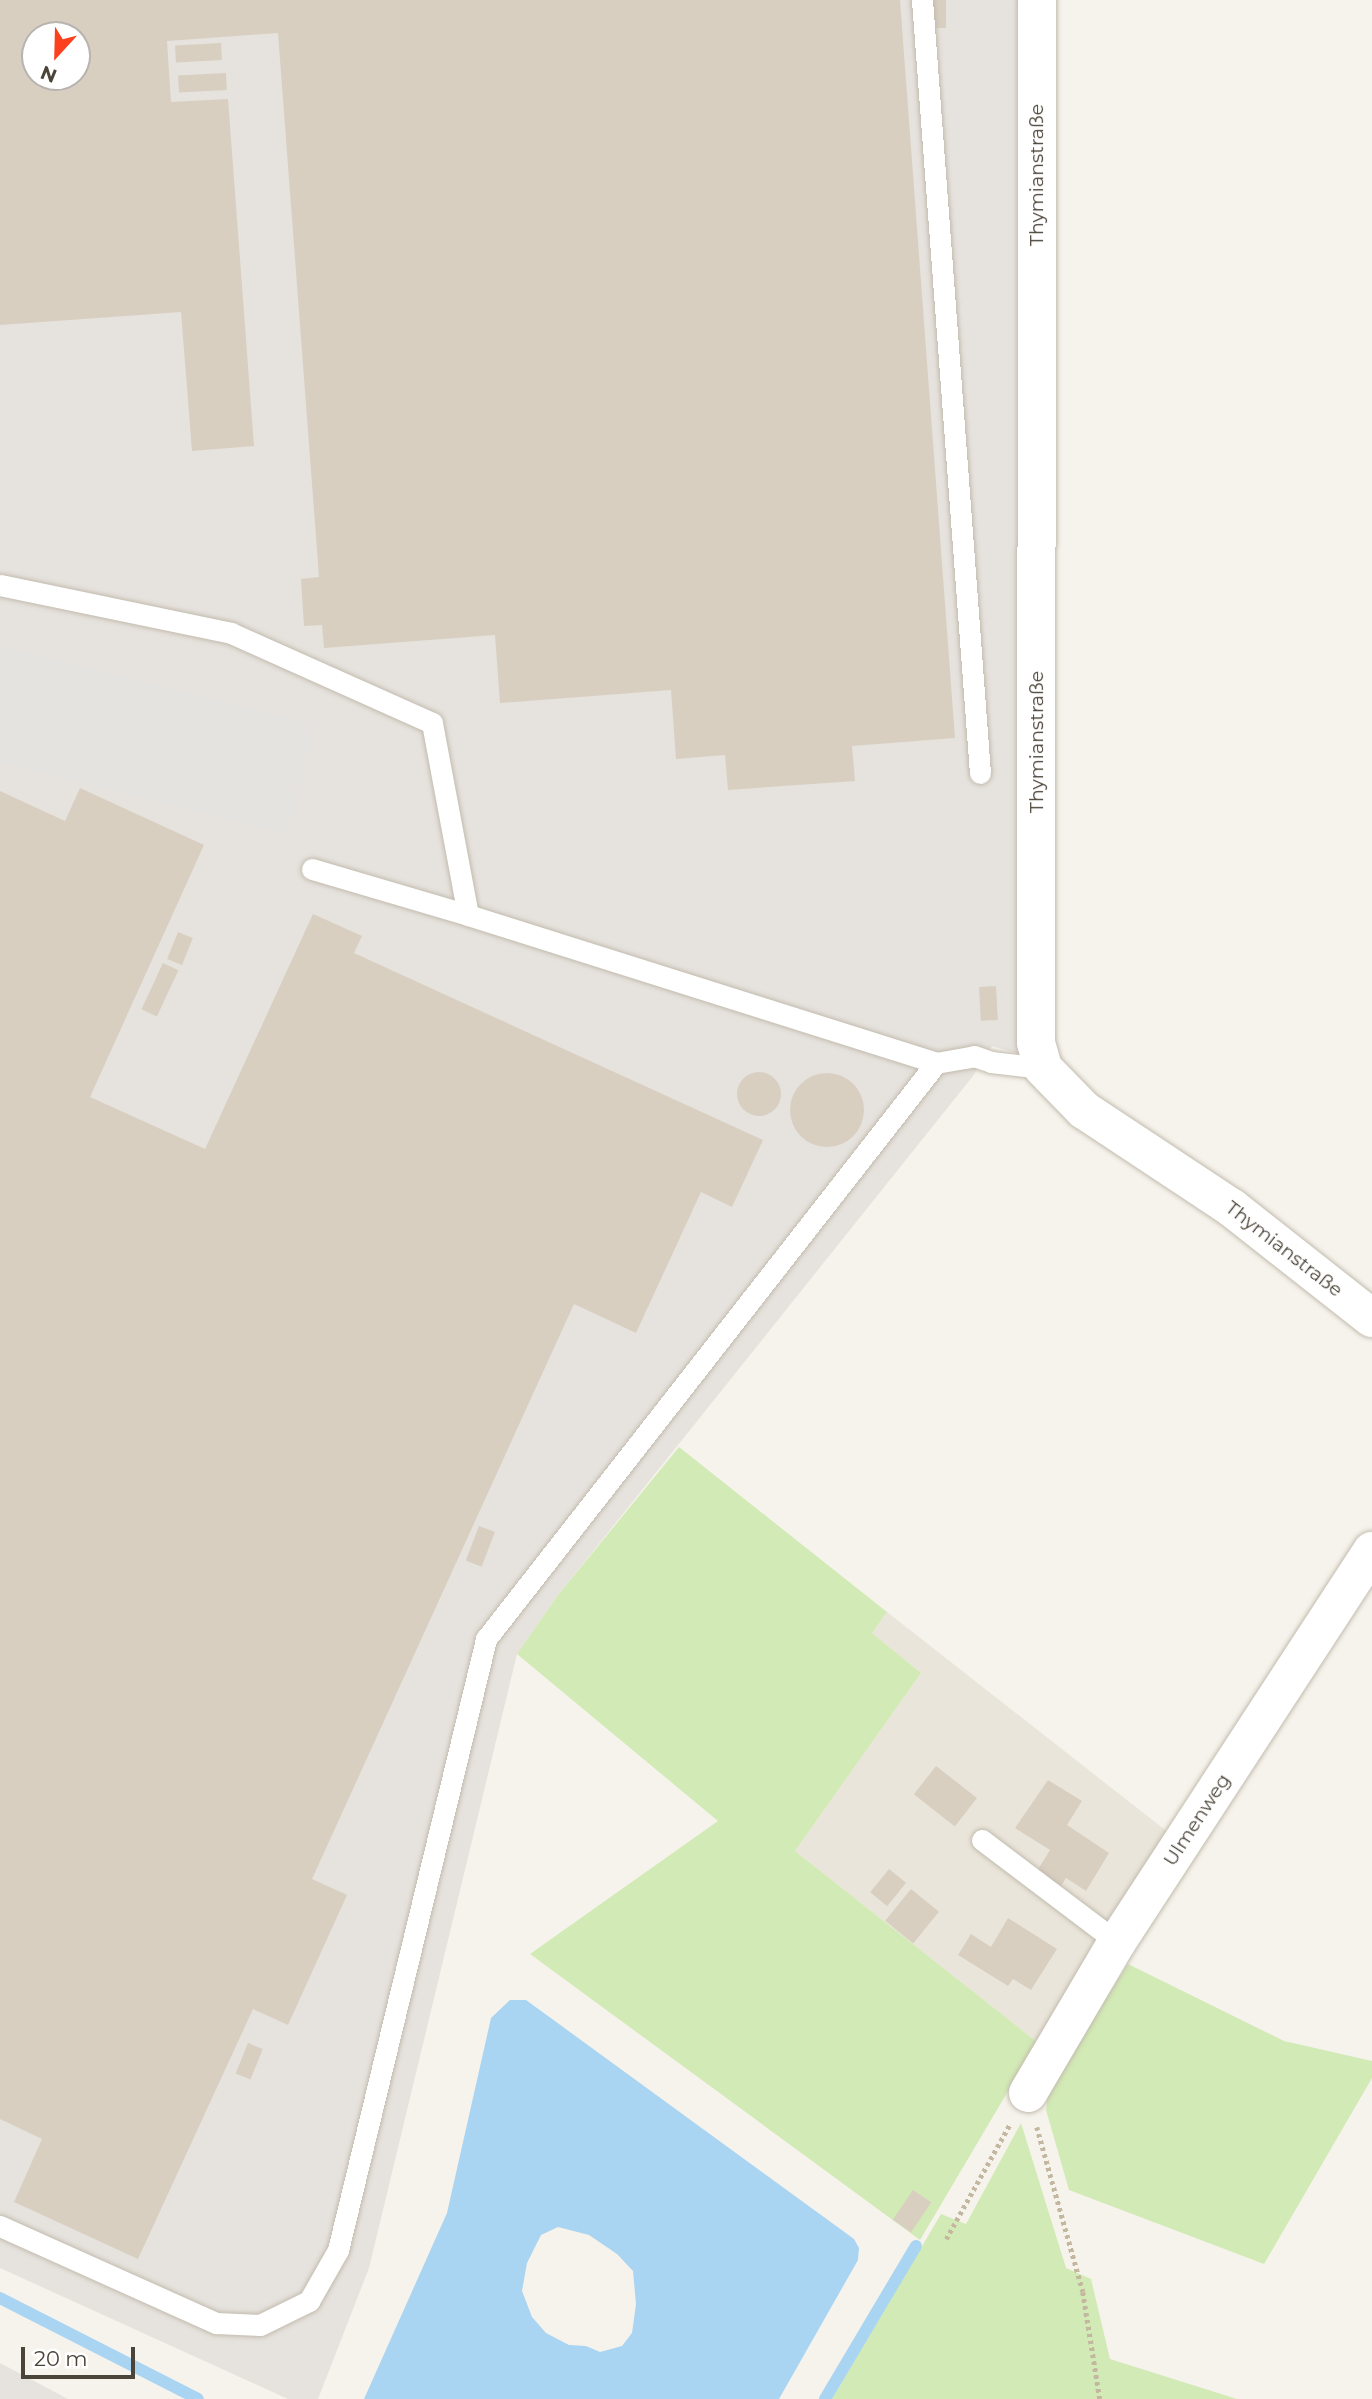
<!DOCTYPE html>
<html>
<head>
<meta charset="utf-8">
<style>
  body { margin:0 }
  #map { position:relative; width:1372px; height:2399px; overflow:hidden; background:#f6f3ec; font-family:Montserrat,sans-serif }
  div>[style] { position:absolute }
  .residential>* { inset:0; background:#eae5da }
  .industrial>* { inset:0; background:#e6e2dd }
  .green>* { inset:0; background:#d2eab5 }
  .parking>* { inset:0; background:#e5e3e0; transform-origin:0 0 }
  .water>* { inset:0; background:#a9d4f2 }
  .stream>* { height:12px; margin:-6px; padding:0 6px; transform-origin:6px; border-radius:6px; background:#a9d4f2 }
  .building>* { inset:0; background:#d8cfc1; transform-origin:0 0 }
  .round { border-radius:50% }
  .path>* { height:4.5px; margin-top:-2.25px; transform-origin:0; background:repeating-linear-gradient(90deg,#c4b79f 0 3.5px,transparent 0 7px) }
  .roads { filter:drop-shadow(0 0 2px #c2bbae) drop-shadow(0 0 2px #c2bbae) }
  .lane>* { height:21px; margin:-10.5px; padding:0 10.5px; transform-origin:10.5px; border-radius:10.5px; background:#fff }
  .street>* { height:38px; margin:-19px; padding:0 19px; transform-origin:19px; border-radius:19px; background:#fff }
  span { translate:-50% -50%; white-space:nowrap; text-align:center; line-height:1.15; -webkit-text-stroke:5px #fff; paint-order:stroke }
  .street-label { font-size:19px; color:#4b4439 }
  .north { position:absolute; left:21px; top:21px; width:70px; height:70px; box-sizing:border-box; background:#fff; border:2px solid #b7b4b0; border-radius:50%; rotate:202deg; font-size:19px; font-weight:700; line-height:28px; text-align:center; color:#4b4439 }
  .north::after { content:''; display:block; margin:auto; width:24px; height:32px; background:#fc3f1d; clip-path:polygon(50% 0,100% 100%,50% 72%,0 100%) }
  .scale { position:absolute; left:21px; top:2347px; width:114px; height:32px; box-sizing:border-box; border:4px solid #4b4439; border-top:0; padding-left:9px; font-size:21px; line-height:24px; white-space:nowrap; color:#4b4439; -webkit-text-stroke:5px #fff; paint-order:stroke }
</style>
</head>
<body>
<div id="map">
  <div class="residential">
    <div style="clip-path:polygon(887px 1612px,1169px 1833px,1037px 2042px,795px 1851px,921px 1673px,872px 1633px)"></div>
  </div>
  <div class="industrial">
    <div style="clip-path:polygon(evenodd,0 0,1020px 0,1023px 1055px,992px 1046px,973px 1076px,558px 1595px,517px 1654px,369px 2268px,318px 2399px,288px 2399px,0 2268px,0 0,35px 35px,77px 35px,77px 77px,35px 77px,35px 35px)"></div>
    <div style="clip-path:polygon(0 2363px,68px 2399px,0 2399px)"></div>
  </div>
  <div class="green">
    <div style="clip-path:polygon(679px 1447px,887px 1612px,872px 1633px,921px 1673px,795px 1851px,1037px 2042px,920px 2240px,530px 1954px,718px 1821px,517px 1654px,558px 1595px)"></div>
    <div style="clip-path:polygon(1128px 1964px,1284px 2041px,1372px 2061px,1372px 2078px,1264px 2264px,1069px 2190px,1046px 2110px,1049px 2086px)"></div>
    <div style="clip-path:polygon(1021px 2123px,1066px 2268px,1091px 2279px,1110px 2359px,1237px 2399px,832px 2399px,941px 2214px,966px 2224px)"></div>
  </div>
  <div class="parking">
    <div style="left:0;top:646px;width:326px;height:113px;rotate:14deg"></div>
  </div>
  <div class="water">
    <div style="clip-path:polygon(evenodd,510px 2000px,526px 2000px,854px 2239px,859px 2248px,858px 2260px,779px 2399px,364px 2399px,447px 2213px,491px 2018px,510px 2000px,558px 2227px,589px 2235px,617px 2254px,633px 2271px,636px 2304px,632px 2333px,622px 2346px,600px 2352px,586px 2346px,569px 2345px,546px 2333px,532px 2317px,522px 2291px,527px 2263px,541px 2235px,558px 2227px)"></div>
  </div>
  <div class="stream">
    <div style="left:0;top:2298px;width:222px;rotate:27deg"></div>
    <div style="left:825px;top:2399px;width:178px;rotate:-59.3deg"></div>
  </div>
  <div class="building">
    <div style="clip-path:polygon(evenodd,0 0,900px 0,955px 738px,852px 746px,855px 781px,728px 790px,725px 755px,676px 759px,671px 690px,500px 703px,495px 635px,324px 648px,322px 625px,304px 626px,301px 579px,319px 577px,278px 33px,167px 41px,171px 102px,228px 99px,254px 446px,192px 451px,181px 312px,0 325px,0 0,35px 35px,77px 35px,77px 77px,35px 77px,35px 35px)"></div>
    <div style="left:929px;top:0;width:17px;height:28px"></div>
    <div style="left:221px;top:43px;width:17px;height:46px;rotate:87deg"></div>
    <div style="left:226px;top:73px;width:17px;height:48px;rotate:87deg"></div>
    <div style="clip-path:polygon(80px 788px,204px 845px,90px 1097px,205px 1149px,313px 914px,362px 936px,354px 953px,763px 1140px,732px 1207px,701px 1192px,636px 1333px,574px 1304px,312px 1879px,347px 1895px,288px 2025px,253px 2009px,138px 2259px,14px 2202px,42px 2139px,0 2119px,0 791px,65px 821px)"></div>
    <div style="left:178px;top:932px;width:16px;height:29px;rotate:22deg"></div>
    <div style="left:163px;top:963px;width:17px;height:51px;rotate:25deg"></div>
    <div style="left:996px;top:986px;width:34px;height:17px;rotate:87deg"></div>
    <div class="round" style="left:737px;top:1072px;width:44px;height:44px"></div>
    <div class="round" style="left:790px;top:1073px;width:74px;height:74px"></div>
    <div style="left:479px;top:1526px;width:17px;height:37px;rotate:21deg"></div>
    <div style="left:936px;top:1766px;width:52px;height:36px;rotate:38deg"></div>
    <div style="clip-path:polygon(1048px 1780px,1082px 1801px,1067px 1825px,1109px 1853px,1086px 1891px,1066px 1878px,1061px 1886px,1037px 1871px,1050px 1850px,1015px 1828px)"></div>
    <div style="left:889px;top:1869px;width:22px;height:30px;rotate:39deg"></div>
    <div style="left:911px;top:1889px;width:36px;height:41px;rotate:39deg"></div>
    <div style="clip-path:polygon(1008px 1918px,1057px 1949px,1031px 1990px,1013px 1979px,1008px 1986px,958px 1955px,971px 1934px,991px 1947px)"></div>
    <div style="left:248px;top:2043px;width:16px;height:33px;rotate:22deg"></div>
    <div style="left:913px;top:2190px;width:22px;height:36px;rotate:34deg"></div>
  </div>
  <div class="path">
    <div style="left:1037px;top:2127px;width:171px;rotate:74.4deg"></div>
    <div style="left:1083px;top:2292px;width:108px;rotate:81deg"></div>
    <div style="left:946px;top:2239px;width:132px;rotate:-60.9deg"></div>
  </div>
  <div class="roads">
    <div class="lane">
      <div style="left:922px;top:0;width:775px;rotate:85.71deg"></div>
      <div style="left:0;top:585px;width:236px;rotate:11.7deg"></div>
      <div style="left:231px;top:633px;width:220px;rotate:24.1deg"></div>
      <div style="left:432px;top:723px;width:195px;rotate:79.4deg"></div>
      <div style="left:468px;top:915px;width:491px;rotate:17.5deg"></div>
      <div style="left:936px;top:1063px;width:39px;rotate:-10deg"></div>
      <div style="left:974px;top:1056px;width:18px;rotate:19deg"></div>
      <div style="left:991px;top:1062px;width:52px;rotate:6.6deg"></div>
      <div style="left:312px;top:869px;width:163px;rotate:16.4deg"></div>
      <div style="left:982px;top:1840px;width:169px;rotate:37.1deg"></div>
      <div style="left:0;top:2226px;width:237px;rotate:24.2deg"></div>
      <div style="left:216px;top:2323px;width:44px;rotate:2.6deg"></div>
      <div style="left:260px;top:2325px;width:55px;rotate:-26.1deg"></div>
      <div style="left:309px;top:2301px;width:59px;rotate:-60.4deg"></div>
      <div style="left:338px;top:2250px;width:629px;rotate:-76.38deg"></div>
      <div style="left:486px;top:1639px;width:731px;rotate:-52deg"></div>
    </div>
    <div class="street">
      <div style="left:1037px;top:0;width:1043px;rotate:90.05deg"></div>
      <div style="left:1036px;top:1043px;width:26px;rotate:74deg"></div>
      <div style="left:1043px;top:1068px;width:59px;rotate:45.7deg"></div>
      <div style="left:1084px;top:1110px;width:178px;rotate:33.5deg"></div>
      <div style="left:1232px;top:1208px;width:178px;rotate:38.2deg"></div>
      <div style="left:1028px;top:2093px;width:175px;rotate:-59.5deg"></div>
      <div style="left:1117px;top:1942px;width:467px;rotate:-56.9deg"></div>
    </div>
  </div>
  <div class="street-label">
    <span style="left:1037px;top:175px;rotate:-90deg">Thymianstraße</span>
    <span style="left:1037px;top:742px;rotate:-90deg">Thymianstraße</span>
    <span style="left:1284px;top:1249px;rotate:38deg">Thymianstraße</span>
    <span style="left:1197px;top:1820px;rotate:-57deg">Ulmenweg</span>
  </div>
  <div class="north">N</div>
  <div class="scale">20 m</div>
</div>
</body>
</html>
